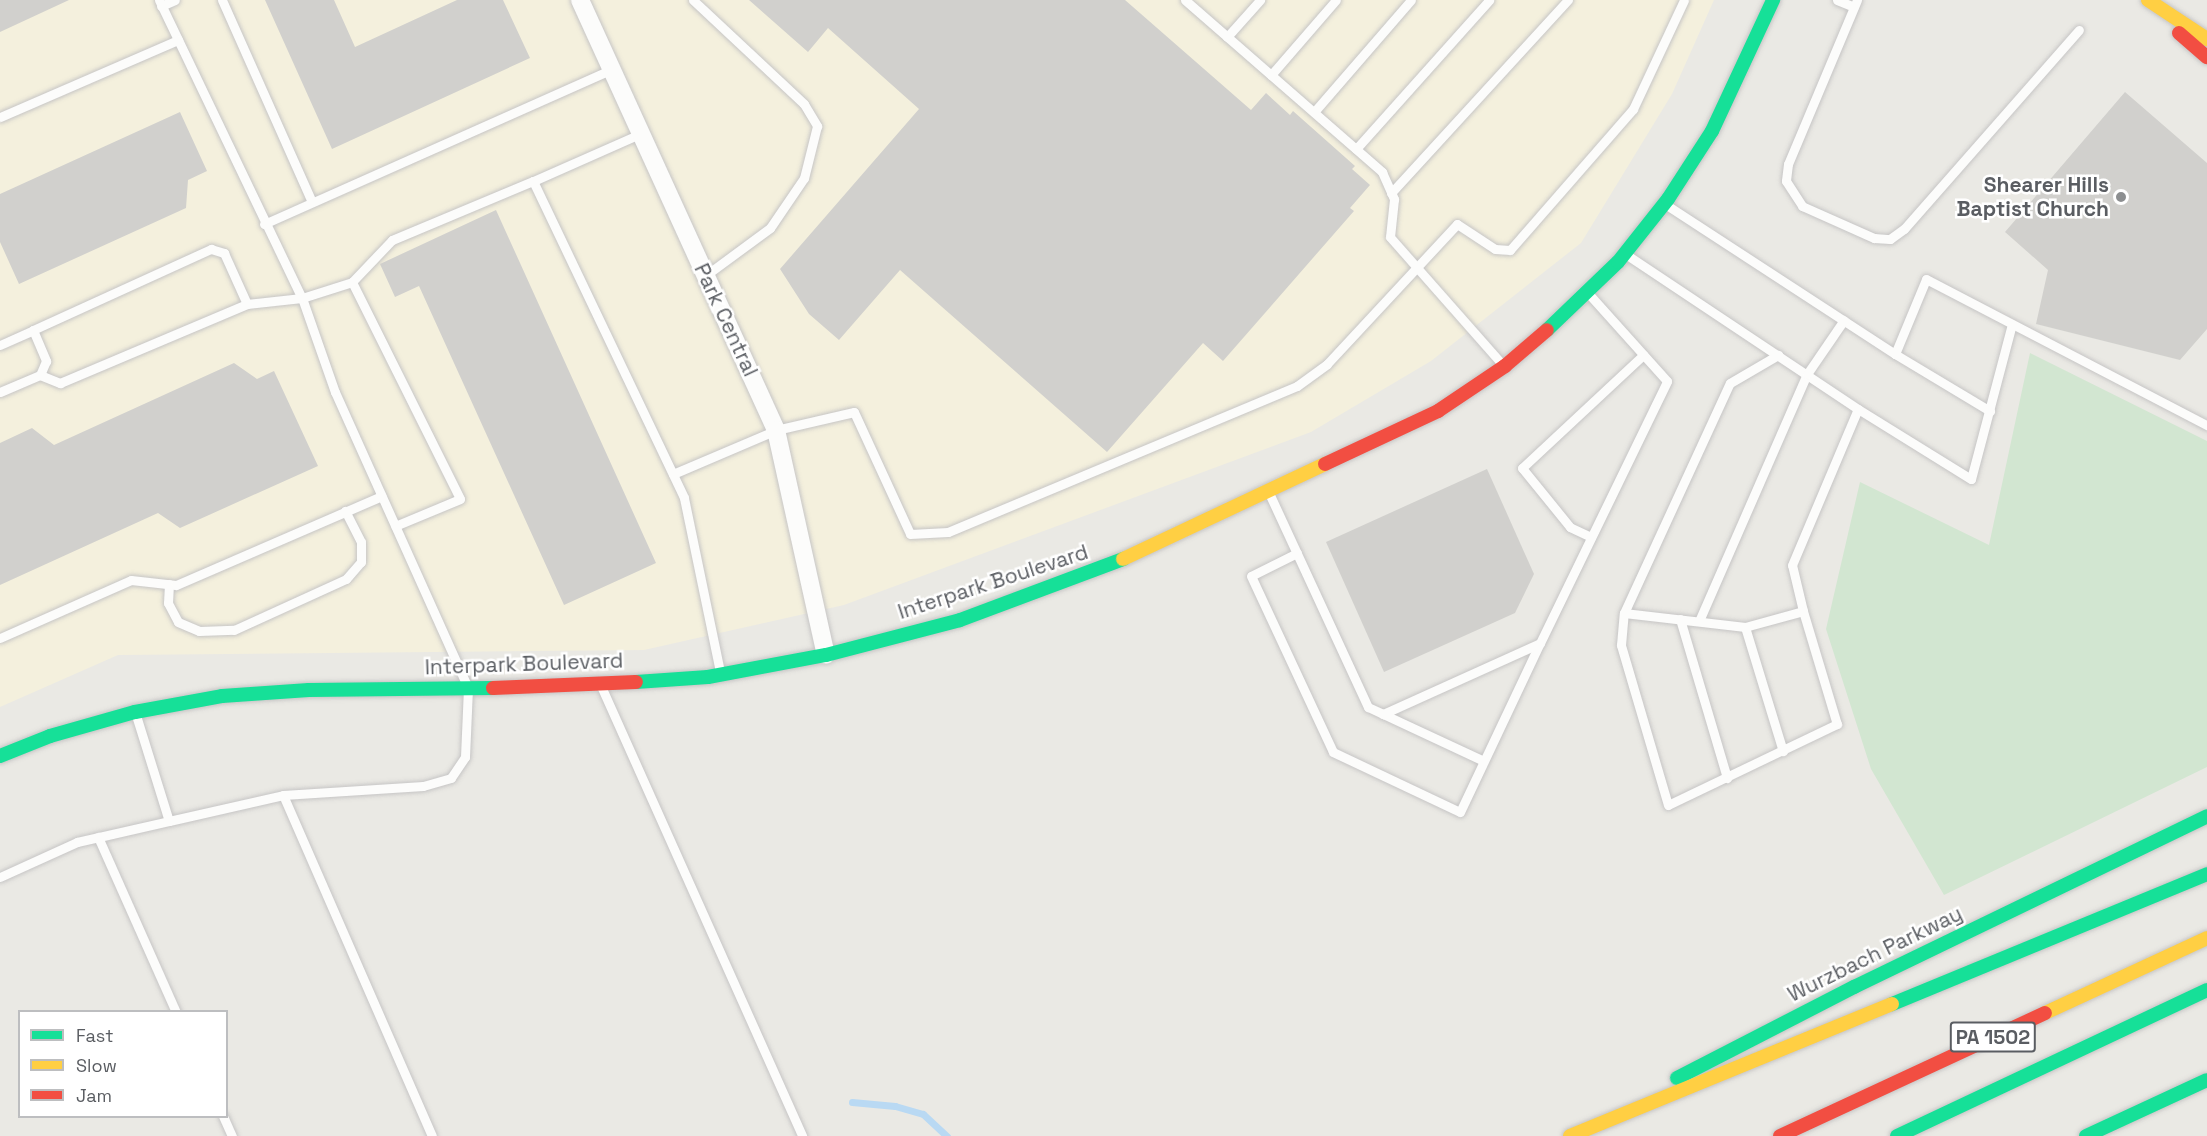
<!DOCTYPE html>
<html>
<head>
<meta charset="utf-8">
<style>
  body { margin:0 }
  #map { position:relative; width:2207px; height:1136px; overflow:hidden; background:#eae9e4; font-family:"Space Grotesk",sans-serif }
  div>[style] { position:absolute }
  .commercial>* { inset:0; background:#f4f0dd }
  .green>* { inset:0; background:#d2e6d1 }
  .stream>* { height:7px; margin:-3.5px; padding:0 3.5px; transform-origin:3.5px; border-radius:3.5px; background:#b9d9f3 }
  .building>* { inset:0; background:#d1d0cd }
  .roads { filter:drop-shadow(0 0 2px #c6c5c5) drop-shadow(0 0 2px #c6c5c5) }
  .lane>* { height:9px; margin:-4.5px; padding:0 4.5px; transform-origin:4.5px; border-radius:4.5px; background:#fcfcfb }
  .street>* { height:18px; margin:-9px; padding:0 9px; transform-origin:9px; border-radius:9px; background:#fcfcfb }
  .fast>* { height:14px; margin:-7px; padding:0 7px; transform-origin:7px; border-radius:7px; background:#16e098 }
  .slow>* { height:14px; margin:-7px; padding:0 7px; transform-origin:7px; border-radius:7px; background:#ffcf43 }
  .jam>* { height:14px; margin:-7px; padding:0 7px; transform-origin:7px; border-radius:7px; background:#f24e42 }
  .dots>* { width:16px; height:16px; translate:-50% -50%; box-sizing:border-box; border:3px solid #fff; border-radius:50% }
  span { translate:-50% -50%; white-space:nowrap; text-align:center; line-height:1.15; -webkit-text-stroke:5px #fff; paint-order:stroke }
  .shield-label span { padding:2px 4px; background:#fff; border:2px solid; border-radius:4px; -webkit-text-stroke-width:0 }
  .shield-label { font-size:20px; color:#5a5d62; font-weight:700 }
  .poi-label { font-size:21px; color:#5a5d62; font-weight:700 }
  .right { translate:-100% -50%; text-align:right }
  .street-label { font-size:21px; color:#5a5d62 }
  .legend { position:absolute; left:18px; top:1010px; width:210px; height:108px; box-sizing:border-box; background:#fff; border:2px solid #bdbec0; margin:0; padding:8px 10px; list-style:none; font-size:18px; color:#5a5d62 }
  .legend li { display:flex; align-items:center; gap:12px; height:30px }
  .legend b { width:30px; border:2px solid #bdbec0 }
</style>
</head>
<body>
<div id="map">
  <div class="commercial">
    <div style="clip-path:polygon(0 0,1714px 0,1672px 94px,1581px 243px,1431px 361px,1311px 432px,844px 605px,644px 650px,118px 655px,0 707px)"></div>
  </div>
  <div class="green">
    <div style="clip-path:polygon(2030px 353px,2207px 441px,2207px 767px,1944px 895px,1871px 769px,1826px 629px,1860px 482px,1989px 545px)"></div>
  </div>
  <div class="stream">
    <div style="left:852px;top:1102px;width:43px;rotate:5.3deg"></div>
    <div style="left:895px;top:1106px;width:29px;rotate:16deg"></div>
    <div style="left:923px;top:1114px;width:33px;rotate:43deg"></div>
  </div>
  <div class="building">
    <div style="clip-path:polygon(0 0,69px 0,0 32px)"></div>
    <div style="clip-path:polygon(265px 0,334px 0,355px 47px,457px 0,503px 0,530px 58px,332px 149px)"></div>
    <div style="clip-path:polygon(749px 0,1125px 0,1251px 110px,1266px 93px,1290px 115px,1293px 111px,1355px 166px,1352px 169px,1370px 185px,1350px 208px,1354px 211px,1223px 361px,1203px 343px,1107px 452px,900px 270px,839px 340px,809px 314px,780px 269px,919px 109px,828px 28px,808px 52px)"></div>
    <div style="clip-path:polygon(2125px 92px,2207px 163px,2207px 329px,2180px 360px,2036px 324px,2048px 270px,2005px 232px)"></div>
    <div style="clip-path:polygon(180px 112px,207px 171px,188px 180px,186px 208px,19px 284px,0 242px,0 194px)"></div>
    <div style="clip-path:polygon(496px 210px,656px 563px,564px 605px,419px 286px,395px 297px,380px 264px)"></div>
    <div style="clip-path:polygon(234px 363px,257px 379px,274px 371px,318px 466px,180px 528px,158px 513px,0 585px,0 443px,32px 428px,54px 445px)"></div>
    <div style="clip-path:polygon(1487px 469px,1534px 574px,1515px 613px,1384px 672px,1326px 542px)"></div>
  </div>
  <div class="roads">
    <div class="lane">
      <div style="left:159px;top:0;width:331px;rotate:64.4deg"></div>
      <div style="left:302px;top:298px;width:100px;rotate:70.7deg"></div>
      <div style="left:335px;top:392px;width:325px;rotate:65.8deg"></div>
      <div style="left:468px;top:688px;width:69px;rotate:92.5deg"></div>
      <div style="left:465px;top:757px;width:25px;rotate:124deg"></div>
      <div style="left:451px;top:778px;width:29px;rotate:164deg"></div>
      <div style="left:423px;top:786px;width:140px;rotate:176.3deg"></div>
      <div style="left:283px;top:795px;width:372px;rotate:66.4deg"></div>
      <div style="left:222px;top:0;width:221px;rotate:66deg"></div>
      <div style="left:693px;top:0;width:152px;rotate:43.1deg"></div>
      <div style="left:804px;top:104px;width:26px;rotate:59deg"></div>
      <div style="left:817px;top:126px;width:54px;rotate:104deg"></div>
      <div style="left:804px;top:178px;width:60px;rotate:124.2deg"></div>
      <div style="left:770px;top:228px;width:79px;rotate:143.7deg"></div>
      <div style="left:1185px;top:0;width:262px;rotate:41.1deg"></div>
      <div style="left:1382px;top:172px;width:30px;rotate:66deg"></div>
      <div style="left:1394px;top:199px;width:38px;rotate:96deg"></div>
      <div style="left:1390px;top:237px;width:171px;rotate:48.6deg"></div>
      <div style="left:1837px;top:0;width:18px;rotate:22deg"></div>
      <div style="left:1857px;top:0;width:178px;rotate:112.8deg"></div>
      <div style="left:1788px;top:164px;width:17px;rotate:97deg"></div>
      <div style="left:1786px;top:181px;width:30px;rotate:57deg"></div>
      <div style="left:1802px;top:206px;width:79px;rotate:24deg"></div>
      <div style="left:1874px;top:238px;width:16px;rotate:4deg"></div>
      <div style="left:1890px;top:239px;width:17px;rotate:-36deg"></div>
      <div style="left:1904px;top:229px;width:265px;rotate:-48.7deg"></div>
      <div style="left:161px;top:6px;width:15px;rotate:-23deg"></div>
      <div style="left:1227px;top:37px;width:50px;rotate:-48.3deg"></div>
      <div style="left:1271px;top:75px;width:99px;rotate:-49.1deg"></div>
      <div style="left:1314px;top:112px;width:148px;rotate:-49.1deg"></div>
      <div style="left:0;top:117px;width:194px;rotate:-23.4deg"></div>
      <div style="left:642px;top:133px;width:119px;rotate:156.2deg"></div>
      <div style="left:533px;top:181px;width:351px;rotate:64.5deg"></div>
      <div style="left:684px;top:498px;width:178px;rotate:78.3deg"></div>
      <div style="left:1356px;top:149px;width:200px;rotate:-48.2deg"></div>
      <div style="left:1391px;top:193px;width:262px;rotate:-47.5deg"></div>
      <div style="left:1665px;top:204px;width:275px;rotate:33.1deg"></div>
      <div style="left:1895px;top:354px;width:81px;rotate:-67.5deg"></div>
      <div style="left:1926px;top:279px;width:317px;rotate:27.5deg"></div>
      <div style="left:264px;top:224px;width:381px;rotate:-24deg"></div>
      <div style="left:1627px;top:255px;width:278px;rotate:33.7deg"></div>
      <div style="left:352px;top:282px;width:58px;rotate:-46.4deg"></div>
      <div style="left:392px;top:240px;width:153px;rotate:-22.7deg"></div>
      <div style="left:33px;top:330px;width:196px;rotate:-24.5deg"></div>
      <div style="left:211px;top:249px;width:14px;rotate:17deg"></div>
      <div style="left:224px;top:253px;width:56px;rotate:65.7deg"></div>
      <div style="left:0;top:345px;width:36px;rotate:-24deg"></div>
      <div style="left:33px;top:330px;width:34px;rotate:67deg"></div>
      <div style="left:46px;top:361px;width:15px;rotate:113deg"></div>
      <div style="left:1895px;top:354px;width:111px;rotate:31deg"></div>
      <div style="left:0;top:392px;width:43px;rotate:-23deg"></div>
      <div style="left:40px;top:375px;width:22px;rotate:22deg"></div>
      <div style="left:60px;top:383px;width:203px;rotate:-22.9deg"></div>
      <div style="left:247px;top:304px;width:55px;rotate:-6.2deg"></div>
      <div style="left:302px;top:298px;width:52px;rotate:-17.7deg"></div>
      <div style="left:352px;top:282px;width:242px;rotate:63.5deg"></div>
      <div style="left:460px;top:499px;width:70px;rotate:157.4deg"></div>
      <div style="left:673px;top:474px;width:112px;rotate:-23.1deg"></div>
      <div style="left:776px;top:430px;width:80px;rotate:-13deg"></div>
      <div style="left:854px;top:412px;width:134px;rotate:65.3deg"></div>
      <div style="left:910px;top:534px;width:38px;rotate:-3deg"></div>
      <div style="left:948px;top:532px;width:378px;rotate:-22.7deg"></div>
      <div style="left:1297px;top:386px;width:37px;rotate:-36deg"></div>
      <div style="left:1327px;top:364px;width:191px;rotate:-47.1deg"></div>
      <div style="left:1457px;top:224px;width:45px;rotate:33.3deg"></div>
      <div style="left:1495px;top:249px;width:15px;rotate:4deg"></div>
      <div style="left:1510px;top:250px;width:187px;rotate:-48.9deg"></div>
      <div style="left:1633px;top:109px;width:120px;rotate:-64.9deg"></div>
      <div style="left:1269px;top:493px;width:236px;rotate:65.2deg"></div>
      <div style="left:1368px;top:707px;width:17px;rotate:25deg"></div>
      <div style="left:1383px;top:714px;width:172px;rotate:-24.3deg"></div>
      <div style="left:1540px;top:643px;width:291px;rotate:-64.1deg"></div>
      <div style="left:1667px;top:381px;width:118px;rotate:-131.9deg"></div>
      <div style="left:1591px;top:537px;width:23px;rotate:-155deg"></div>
      <div style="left:1570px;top:527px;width:76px;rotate:-129.1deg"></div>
      <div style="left:1522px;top:468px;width:166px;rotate:-43deg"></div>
      <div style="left:1297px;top:553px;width:51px;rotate:153.4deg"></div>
      <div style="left:1251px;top:576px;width:194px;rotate:65deg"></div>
      <div style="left:1333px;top:752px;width:140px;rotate:25.3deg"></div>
      <div style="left:1460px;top:812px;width:187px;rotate:-64.7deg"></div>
      <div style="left:169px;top:584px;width:19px;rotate:93deg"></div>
      <div style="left:168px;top:603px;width:21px;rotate:62deg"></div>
      <div style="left:178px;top:622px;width:23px;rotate:23deg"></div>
      <div style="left:199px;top:631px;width:35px;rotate:-2deg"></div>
      <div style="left:234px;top:630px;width:123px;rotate:-24.5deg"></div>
      <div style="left:346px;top:579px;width:23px;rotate:-49deg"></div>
      <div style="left:361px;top:562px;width:20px;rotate:-90deg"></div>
      <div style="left:361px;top:542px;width:35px;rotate:-117deg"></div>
      <div style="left:1803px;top:611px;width:47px;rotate:-103.4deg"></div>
      <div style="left:1792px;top:565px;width:169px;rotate:-67.1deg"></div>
      <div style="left:1858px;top:409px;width:133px;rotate:31.8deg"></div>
      <div style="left:1971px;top:479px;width:160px;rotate:-75.2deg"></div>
      <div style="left:1624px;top:613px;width:122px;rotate:6.6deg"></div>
      <div style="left:1745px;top:627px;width:60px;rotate:-15.4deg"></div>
      <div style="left:1803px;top:611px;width:118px;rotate:73.3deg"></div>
      <div style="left:1837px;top:724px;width:187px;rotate:154.4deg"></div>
      <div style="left:1668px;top:805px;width:167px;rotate:-106.4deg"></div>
      <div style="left:1621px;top:645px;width:32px;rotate:-85deg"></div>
      <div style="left:1624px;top:613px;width:253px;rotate:-65.3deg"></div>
      <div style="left:1730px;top:383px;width:56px;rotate:-30.3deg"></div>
      <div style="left:1680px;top:619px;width:166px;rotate:73.5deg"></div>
      <div style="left:1699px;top:621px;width:270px;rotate:-66.4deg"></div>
      <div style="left:1807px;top:374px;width:65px;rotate:-55.6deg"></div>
      <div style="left:1745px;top:627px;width:130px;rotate:73deg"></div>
      <div style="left:0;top:638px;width:143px;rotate:-23.9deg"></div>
      <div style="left:131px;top:580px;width:45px;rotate:6.3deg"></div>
      <div style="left:176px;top:585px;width:224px;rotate:-23.4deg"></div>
      <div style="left:601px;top:686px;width:493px;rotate:65.9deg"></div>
      <div style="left:135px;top:712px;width:114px;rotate:72.7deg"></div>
      <div style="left:169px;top:821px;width:117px;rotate:-12.8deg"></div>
      <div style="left:1383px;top:714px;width:111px;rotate:25deg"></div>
      <div style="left:98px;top:837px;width:192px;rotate:66deg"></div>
      <div style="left:0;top:877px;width:85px;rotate:-24.4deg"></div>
      <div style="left:77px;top:842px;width:94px;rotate:-12.9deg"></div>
      <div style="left:223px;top:1116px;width:22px;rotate:66deg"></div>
    </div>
    <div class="street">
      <div style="left:580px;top:0;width:473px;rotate:65.5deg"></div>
      <div style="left:776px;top:430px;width:230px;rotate:77.5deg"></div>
    </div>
    <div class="fast">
      <div style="left:1547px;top:330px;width:98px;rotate:-43.8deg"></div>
      <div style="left:1618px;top:262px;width:80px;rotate:-51.6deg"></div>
      <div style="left:1668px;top:199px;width:81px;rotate:-57.1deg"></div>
      <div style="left:1712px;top:131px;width:145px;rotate:-65deg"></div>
      <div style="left:636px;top:682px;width:72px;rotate:-4deg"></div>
      <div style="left:708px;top:677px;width:120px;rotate:-10.6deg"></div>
      <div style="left:826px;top:655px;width:138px;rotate:-14.6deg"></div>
      <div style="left:960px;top:620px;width:174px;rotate:-20.5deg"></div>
      <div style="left:0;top:756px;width:54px;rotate:-21.8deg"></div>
      <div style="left:50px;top:736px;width:88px;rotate:-15.8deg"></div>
      <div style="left:135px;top:712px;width:88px;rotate:-10.4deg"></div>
      <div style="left:222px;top:696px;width:87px;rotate:-3.9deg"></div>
      <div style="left:309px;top:690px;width:184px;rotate:-0.6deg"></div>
      <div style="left:1892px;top:1004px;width:341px;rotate:-22.4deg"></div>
      <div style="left:1677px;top:1078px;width:199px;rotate:-27.2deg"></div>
      <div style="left:1854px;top:987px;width:392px;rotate:-25.8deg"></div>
      <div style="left:1897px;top:1136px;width:343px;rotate:-25.2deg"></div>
      <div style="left:2086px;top:1136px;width:133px;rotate:-24.8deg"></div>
    </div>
    <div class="slow">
      <div style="left:2148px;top:0;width:71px;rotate:33.5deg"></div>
      <div style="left:1123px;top:559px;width:223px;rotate:-25.2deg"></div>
      <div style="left:2045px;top:1013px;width:179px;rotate:-24.8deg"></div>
      <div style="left:1570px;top:1136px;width:348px;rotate:-22.3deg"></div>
    </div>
    <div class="jam">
      <div style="left:2179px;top:33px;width:37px;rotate:41deg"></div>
      <div style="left:1325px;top:464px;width:125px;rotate:-25.1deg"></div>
      <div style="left:1438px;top:411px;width:81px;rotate:-33.9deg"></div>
      <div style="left:1505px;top:366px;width:55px;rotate:-40.6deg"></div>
      <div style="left:493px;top:688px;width:143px;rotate:-2.4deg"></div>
      <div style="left:1780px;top:1136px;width:292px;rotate:-24.9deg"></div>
    </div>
  </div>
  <div class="dots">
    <div style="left:2121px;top:197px;background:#8c8e90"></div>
  </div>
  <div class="shield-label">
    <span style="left:1993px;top:1037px">PA 1502</span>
  </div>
  <div class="poi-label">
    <span class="right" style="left:2109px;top:197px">Shearer Hills<br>Baptist Church</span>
  </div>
  <div class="street-label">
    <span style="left:726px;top:320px;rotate:65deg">Park Central</span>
    <span style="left:993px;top:582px;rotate:-18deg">Interpark Boulevard</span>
    <span style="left:524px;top:664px;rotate:-2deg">Interpark Boulevard</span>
    <span style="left:1875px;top:954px;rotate:-26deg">Wurzbach Parkway</span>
  </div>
  <ul class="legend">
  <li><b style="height:8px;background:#16e098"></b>Fast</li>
  <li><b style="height:8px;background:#ffcf43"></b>Slow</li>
  <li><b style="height:8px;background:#f24e42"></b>Jam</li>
  </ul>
</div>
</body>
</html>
